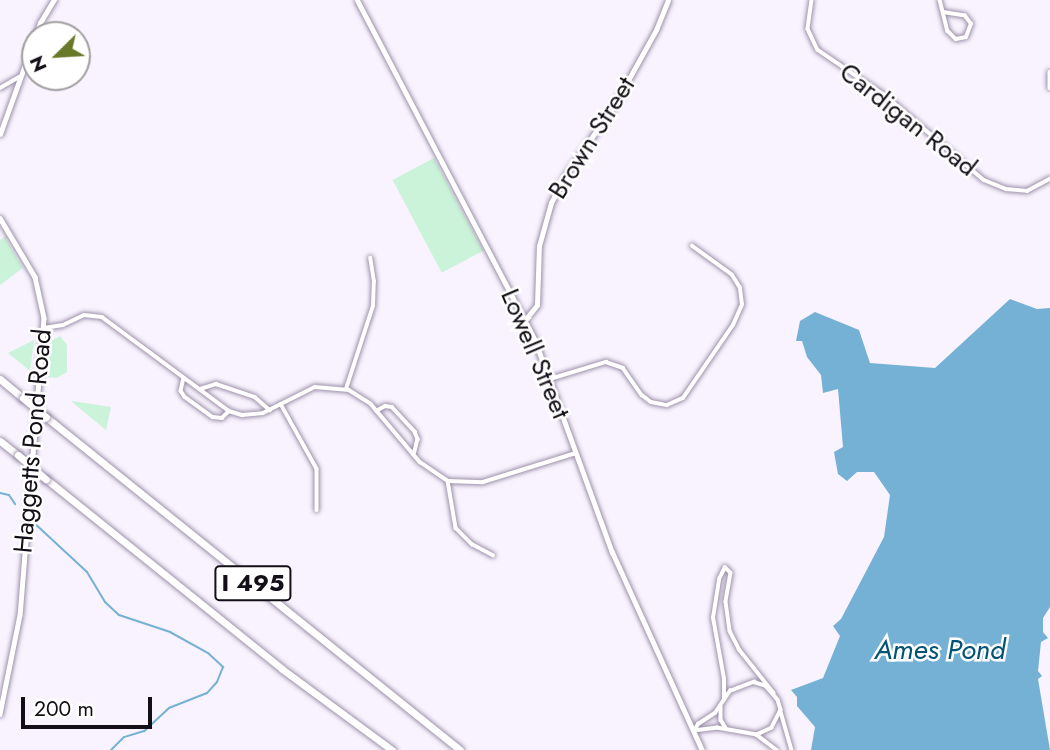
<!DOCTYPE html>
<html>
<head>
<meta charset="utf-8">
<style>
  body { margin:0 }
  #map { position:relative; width:1050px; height:750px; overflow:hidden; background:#f8f3fe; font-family:Jost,sans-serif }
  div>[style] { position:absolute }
  .green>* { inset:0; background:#cbf3d9; transform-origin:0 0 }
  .water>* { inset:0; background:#75b1d5 }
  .stream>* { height:2px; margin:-1px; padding:0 1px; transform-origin:1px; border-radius:1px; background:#75b1d5 }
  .roads { filter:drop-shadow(0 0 2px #9d91ab) drop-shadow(0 0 2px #9d91ab) }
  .minor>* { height:3.5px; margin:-1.75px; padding:0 1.75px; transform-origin:1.75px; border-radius:1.75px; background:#fff }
  .tertiary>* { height:4.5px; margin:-2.25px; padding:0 2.25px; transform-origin:2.25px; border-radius:2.25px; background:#fff }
  .secondary>* { height:5px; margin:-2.5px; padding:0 2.5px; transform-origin:2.5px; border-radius:2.5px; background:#fff }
  .motorway>* { height:7px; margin:-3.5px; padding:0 3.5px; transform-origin:3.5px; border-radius:3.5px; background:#fff }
  .bridges { filter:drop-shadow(0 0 2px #9d91ab) drop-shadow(0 0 2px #9d91ab) }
  .motorway-bridge>* { height:7px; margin:-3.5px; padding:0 3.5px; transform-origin:3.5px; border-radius:3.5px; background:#fff }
  span { translate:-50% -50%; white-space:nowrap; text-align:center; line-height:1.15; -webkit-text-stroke:5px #fff; paint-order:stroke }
  .shield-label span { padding:2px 5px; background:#fff; border:2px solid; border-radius:5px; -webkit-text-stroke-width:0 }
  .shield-label { font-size:24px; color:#130e17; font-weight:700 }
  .street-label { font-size:26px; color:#130e17 }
  .water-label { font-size:28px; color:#015275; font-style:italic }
  .north { position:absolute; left:21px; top:21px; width:70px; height:70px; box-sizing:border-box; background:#fff; border:2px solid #a19fa2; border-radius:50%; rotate:246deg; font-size:19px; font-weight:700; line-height:28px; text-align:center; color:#130e17 }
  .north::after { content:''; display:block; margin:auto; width:24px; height:32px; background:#687928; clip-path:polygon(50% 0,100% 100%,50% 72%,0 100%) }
  .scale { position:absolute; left:21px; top:697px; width:131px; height:32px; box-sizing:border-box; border:4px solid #130e17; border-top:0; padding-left:9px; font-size:21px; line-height:24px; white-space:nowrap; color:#130e17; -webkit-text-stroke:5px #fff; paint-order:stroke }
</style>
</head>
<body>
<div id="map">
  <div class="green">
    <div style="left:434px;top:158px;width:105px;height:47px;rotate:62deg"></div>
    <div style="clip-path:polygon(7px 235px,6px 239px,23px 268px,0 285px,0 240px)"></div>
    <div style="clip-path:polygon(60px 336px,67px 345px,67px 372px,57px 378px,48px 377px,51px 341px)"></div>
    <div style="clip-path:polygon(34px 340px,30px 371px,8px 353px)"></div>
    <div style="clip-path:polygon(72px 401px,111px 407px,106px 430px,72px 402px)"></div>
  </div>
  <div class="water">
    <div style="clip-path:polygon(1010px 299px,1037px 309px,1050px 308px,1050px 607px,1043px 618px,1043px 632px,1048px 638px,1041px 642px,1038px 671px,1042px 676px,1038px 679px,1050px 750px,811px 750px,815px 727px,797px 706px,797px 697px,791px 690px,823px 678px,840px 636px,833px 626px,841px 619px,884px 537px,890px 495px,874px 472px,857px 472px,847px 481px,838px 474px,834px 452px,843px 447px,838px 389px,823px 393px,821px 375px,807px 357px,802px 341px,796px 341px,800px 321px,815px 312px,859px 330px,870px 363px,935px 368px)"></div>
  </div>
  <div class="stream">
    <div style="left:0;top:493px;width:9px;rotate:13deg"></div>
    <div style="left:9px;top:495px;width:11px;rotate:56deg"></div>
    <div style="left:32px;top:521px;width:75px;rotate:42.8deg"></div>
    <div style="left:87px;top:572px;width:35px;rotate:59deg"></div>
    <div style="left:105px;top:602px;width:19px;rotate:43deg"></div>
    <div style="left:119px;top:615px;width:54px;rotate:18.4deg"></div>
    <div style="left:170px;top:632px;width:43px;rotate:28.9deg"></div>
    <div style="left:208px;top:653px;width:21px;rotate:43deg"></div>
    <div style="left:223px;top:667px;width:16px;rotate:112deg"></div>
    <div style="left:217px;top:682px;width:15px;rotate:132deg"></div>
    <div style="left:207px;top:693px;width:41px;rotate:158.5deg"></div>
    <div style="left:169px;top:708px;width:34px;rotate:137deg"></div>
    <div style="left:144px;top:731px;width:21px;rotate:163deg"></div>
    <div style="left:124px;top:737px;width:18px;rotate:135deg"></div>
  </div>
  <div class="roads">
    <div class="minor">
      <div style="left:812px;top:0;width:29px;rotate:98deg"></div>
      <div style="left:808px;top:29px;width:23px;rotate:65deg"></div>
      <div style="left:818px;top:50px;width:82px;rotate:34.1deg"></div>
      <div style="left:886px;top:96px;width:129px;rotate:40.6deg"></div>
      <div style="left:984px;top:180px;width:24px;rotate:22deg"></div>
      <div style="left:1006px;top:189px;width:21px;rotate:5deg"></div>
      <div style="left:1027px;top:191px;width:26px;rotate:-28deg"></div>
      <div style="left:940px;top:0;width:32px;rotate:76deg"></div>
      <div style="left:948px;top:31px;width:11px;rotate:45deg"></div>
      <div style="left:956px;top:39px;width:10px;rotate:-11deg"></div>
      <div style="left:966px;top:37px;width:14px;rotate:-69deg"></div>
      <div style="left:971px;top:24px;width:10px;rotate:-127deg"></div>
      <div style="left:965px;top:16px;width:20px;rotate:-171deg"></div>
      <div style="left:1050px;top:72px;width:16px;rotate:90deg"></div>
      <div style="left:0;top:88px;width:22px;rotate:-30deg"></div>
      <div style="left:44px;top:328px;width:19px;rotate:-9deg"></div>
      <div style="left:63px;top:325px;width:23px;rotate:-25deg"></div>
      <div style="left:84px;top:315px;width:18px;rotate:6deg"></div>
      <div style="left:102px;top:317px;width:158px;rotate:36.5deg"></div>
      <div style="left:229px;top:411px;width:14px;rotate:17deg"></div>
      <div style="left:242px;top:415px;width:21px;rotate:-5deg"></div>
      <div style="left:263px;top:413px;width:58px;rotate:-26.6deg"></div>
      <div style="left:315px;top:387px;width:34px;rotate:5deg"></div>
      <div style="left:349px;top:390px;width:26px;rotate:32deg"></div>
      <div style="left:371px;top:404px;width:76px;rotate:49.8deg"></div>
      <div style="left:420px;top:462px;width:34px;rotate:34deg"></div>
      <div style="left:448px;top:481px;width:35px;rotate:2deg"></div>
      <div style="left:483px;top:482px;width:97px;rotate:-17.3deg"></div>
      <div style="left:184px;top:378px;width:13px;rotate:103deg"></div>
      <div style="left:181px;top:391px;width:7px;rotate:56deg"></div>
      <div style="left:185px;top:397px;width:34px;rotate:36deg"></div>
      <div style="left:213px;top:417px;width:9px;rotate:6deg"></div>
      <div style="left:222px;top:418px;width:10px;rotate:-45deg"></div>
      <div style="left:550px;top:379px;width:59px;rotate:-16.9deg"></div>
      <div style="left:606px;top:362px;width:18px;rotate:19deg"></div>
      <div style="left:623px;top:368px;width:33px;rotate:55deg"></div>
      <div style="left:642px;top:395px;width:11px;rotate:38deg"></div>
      <div style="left:651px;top:402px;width:16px;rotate:11deg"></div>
      <div style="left:667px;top:405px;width:17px;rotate:-24deg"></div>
      <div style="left:683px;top:398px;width:88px;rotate:-55.6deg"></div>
      <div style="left:733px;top:325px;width:22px;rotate:-66deg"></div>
      <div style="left:742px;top:305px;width:17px;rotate:-97deg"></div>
      <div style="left:740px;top:288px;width:15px;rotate:-122deg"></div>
      <div style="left:732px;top:275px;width:49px;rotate:-144.1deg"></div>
      <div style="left:200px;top:389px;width:17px;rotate:-17deg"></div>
      <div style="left:216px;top:384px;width:41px;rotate:18.4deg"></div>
      <div style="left:255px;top:397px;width:20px;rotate:41deg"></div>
      <div style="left:346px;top:389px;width:87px;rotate:-72deg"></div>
      <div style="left:373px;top:306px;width:24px;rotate:-88deg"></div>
      <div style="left:374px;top:282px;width:24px;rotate:-99deg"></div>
      <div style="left:281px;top:404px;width:74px;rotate:61deg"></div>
      <div style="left:317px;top:469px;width:41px;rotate:90deg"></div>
      <div style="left:376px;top:411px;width:10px;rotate:-29deg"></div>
      <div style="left:385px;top:406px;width:7px;rotate:8deg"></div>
      <div style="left:392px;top:407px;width:34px;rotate:47deg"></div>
      <div style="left:415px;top:432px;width:8px;rotate:67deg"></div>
      <div style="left:418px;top:439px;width:16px;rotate:104deg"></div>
      <div style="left:448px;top:481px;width:48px;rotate:80.3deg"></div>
      <div style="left:456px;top:528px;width:23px;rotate:45deg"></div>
      <div style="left:472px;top:544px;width:24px;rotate:28deg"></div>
      <div style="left:754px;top:682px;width:13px;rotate:18deg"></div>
      <div style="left:766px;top:686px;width:18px;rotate:49deg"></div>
      <div style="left:778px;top:700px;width:10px;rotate:73deg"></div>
      <div style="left:781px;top:710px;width:20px;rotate:117deg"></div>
      <div style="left:772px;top:728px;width:17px;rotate:155deg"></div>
      <div style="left:757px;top:735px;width:40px;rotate:-170deg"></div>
      <div style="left:718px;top:728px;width:24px;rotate:173deg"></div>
      <div style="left:694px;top:731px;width:8px;rotate:-60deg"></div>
      <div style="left:698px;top:724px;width:20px;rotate:-33deg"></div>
      <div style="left:715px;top:713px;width:27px;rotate:-56deg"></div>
      <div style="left:730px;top:691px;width:26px;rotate:-21deg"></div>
      <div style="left:724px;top:698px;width:19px;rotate:-90deg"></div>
      <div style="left:724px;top:679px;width:62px;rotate:-100.2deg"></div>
      <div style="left:713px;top:618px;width:39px;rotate:-81deg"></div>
      <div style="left:719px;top:579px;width:13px;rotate:-63deg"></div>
      <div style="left:725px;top:567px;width:8px;rotate:45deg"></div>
      <div style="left:731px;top:573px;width:29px;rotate:100deg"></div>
      <div style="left:726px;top:602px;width:29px;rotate:82deg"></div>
      <div style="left:730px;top:631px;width:20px;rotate:63deg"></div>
      <div style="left:739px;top:649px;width:56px;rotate:51.5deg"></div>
      <div style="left:721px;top:706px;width:14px;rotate:90deg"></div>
      <div style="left:721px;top:720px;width:9px;rotate:58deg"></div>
      <div style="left:781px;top:712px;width:40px;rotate:74deg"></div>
      <div style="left:757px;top:735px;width:25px;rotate:37deg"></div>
    </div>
    <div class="tertiary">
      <div style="left:0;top:134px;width:118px;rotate:-70.2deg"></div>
      <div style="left:40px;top:23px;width:27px;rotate:-59deg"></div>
      <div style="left:0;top:218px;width:69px;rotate:59.3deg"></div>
      <div style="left:35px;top:277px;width:42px;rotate:77.6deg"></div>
      <div style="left:44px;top:318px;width:298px;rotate:94.6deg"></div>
      <div style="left:20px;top:615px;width:101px;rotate:101.4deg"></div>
      <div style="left:525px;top:320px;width:19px;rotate:-51deg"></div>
      <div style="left:537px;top:305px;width:59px;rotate:-88.1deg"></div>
      <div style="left:539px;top:246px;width:45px;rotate:-74.4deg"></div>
      <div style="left:551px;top:203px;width:27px;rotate:-63deg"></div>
      <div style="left:563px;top:179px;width:91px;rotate:-55.3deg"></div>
      <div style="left:615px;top:104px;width:85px;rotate:-61deg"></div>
      <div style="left:656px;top:30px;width:32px;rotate:-68deg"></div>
    </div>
    <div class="secondary">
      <div style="left:357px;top:0;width:385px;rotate:62.4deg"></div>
      <div style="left:535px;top:341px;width:225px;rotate:70deg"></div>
      <div style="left:612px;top:552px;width:217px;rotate:65.6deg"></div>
    </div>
    <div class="motorway">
      <div style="left:0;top:379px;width:30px;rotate:40deg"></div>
      <div style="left:46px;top:417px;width:531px;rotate:38.81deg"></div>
      <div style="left:0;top:441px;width:23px;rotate:38deg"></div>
      <div style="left:46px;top:479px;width:303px;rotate:38.8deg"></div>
      <div style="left:282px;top:669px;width:137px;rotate:36.4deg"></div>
    </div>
  </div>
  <div class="bridges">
    <div class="motorway-bridge">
      <div style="left:23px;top:398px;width:30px;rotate:40deg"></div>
      <div style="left:18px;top:455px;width:37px;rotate:41deg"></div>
    </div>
  </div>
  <div class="shield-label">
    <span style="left:253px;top:583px">I 495</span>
  </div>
  <div class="street-label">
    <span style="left:908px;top:120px;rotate:38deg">Cardigan Road</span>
    <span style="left:592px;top:138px;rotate:-58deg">Brown Street</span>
    <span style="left:535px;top:354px;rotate:67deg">Lowell Street</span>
    <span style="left:33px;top:441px;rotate:-85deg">Haggetts Pond Road</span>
  </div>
  <div class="water-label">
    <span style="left:940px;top:650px">Ames Pond</span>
  </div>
  <div class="north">N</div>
  <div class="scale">200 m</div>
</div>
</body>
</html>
